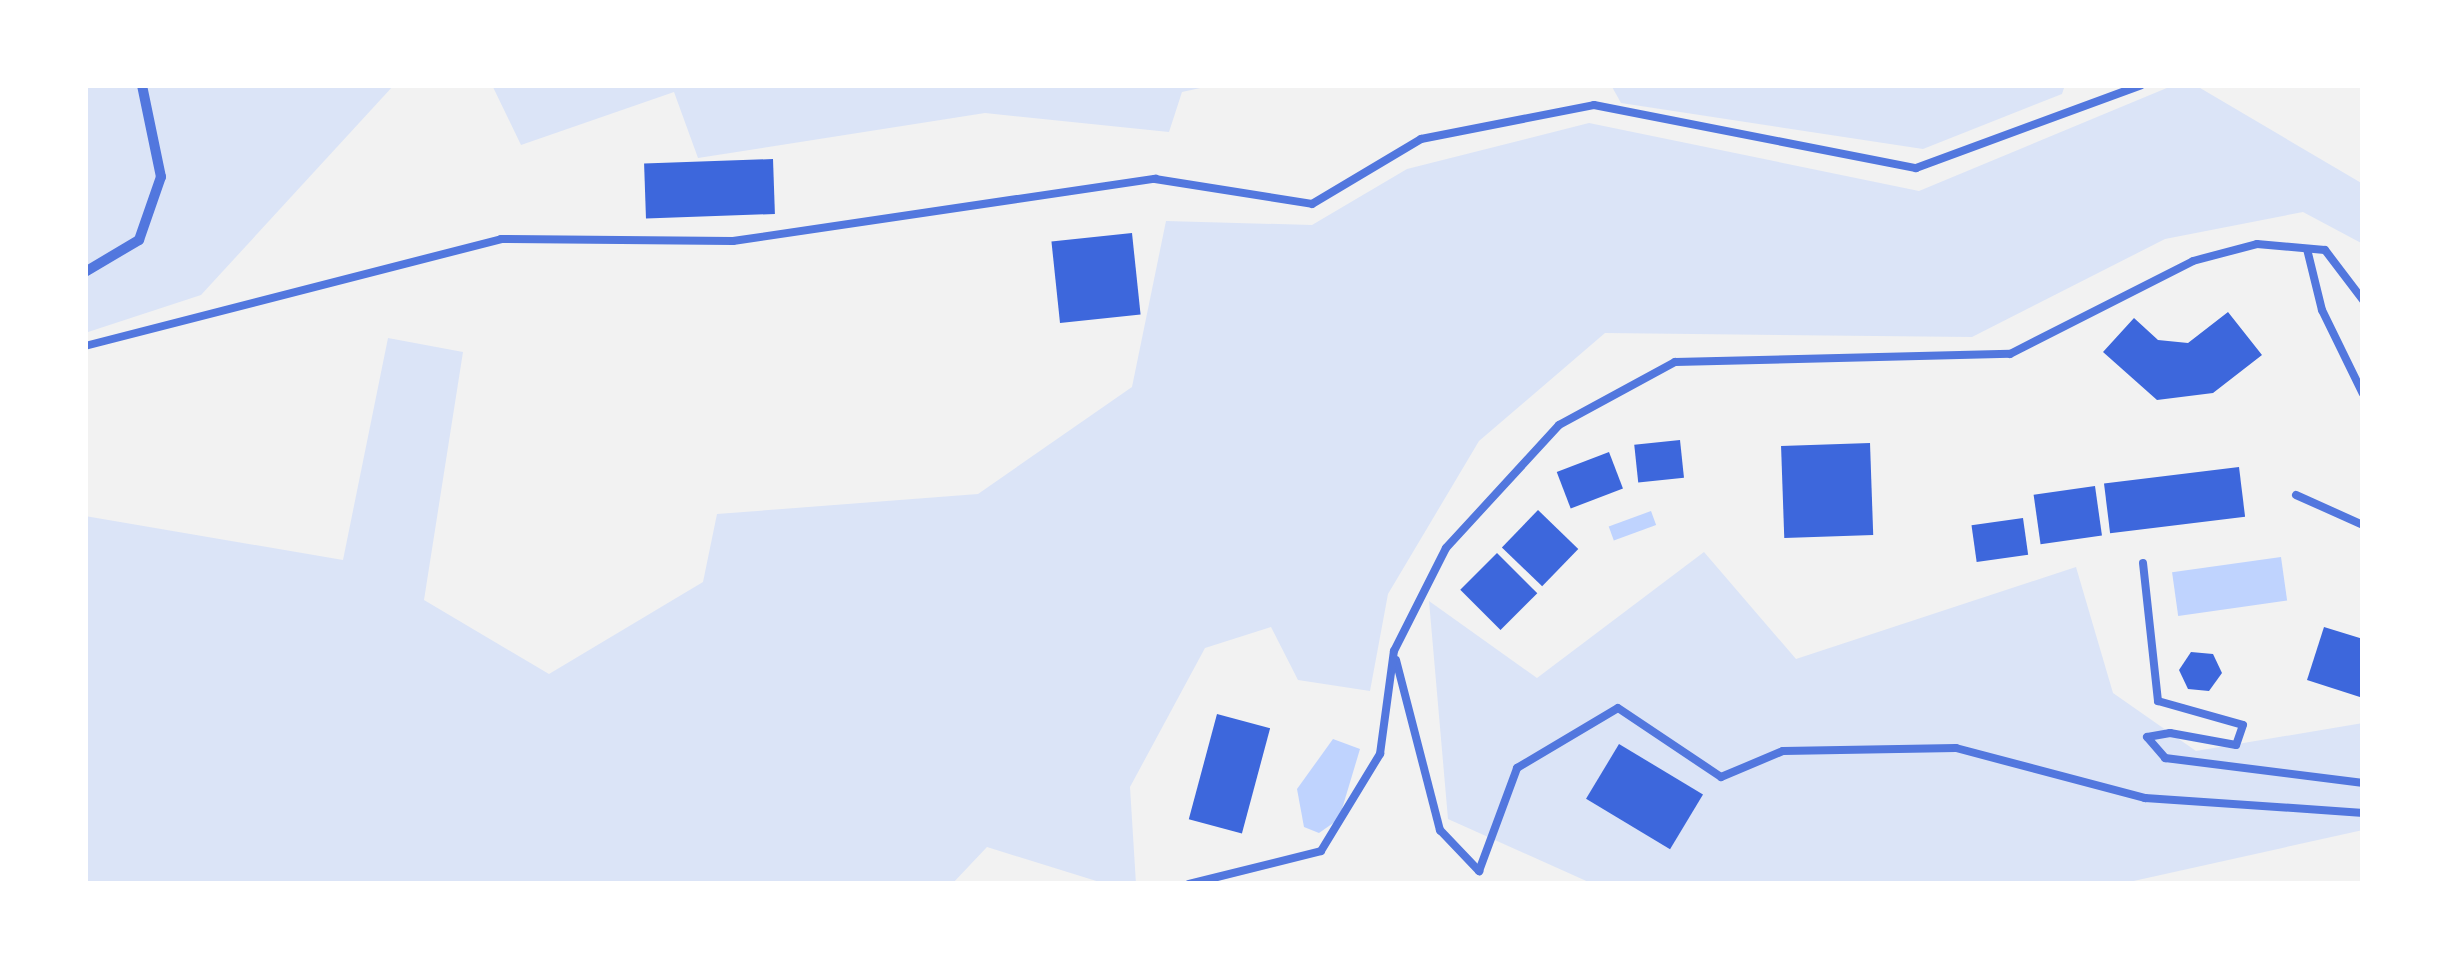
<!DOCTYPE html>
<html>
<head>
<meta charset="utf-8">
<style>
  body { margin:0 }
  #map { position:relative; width:2448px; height:969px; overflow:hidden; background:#f2f2f2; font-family:"Fira Sans Condensed",sans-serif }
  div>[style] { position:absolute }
  .green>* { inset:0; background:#dbe4f7 }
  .water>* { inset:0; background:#bfd3fe; transform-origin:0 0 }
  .building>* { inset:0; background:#3d67dc; transform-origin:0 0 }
  .service>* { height:8px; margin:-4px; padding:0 4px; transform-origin:4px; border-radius:4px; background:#5277de }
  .minor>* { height:10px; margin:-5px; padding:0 5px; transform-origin:5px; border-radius:5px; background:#5277de }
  span { translate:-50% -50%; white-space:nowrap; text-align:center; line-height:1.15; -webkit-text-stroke:10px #fff; paint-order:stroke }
  .frame { position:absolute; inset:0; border:88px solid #fff; pointer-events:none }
</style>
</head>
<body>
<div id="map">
  <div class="green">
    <div style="clip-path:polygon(85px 85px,394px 85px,201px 295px,85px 333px)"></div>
    <div style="clip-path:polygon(492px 85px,1214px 85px,1182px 92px,1169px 132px,985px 113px,698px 158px,674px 92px,521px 145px)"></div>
    <div style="clip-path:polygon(1611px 85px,2065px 85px,2062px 94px,1923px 149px,1621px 103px)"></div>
    <div style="clip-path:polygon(2174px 85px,2195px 85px,2363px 184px,2363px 244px,2303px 212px,2165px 239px,1972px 337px,1605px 333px,1479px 441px,1388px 594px,1370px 691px,1298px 680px,1271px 627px,1205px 648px,1130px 787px,1136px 884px,1106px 884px,987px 847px,952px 884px,85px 884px,85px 516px,343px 560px,388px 338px,463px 352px,424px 600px,549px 674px,703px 582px,717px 514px,978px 494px,1132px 387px,1166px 221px,1312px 225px,1407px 169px,1589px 123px,1919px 191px)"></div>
    <div style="clip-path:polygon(1704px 552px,1796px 659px,2076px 567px,2113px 693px,2196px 751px,2363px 723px,2363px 830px,2120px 884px,1593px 884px,1448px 819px,1429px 601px,1537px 678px)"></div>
  </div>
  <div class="water">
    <div style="left:1651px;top:511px;width:15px;height:45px;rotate:70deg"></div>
    <div style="left:2281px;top:557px;width:44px;height:110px;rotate:82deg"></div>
    <div style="clip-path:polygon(1333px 739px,1360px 749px,1339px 819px,1319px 833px,1304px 827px,1297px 789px)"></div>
  </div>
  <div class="building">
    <div style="left:773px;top:159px;width:55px;height:129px;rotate:88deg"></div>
    <div style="left:1132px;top:233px;width:82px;height:81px;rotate:84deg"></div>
    <div style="clip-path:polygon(2228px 312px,2262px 355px,2213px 393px,2157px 400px,2103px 352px,2134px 318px,2158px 340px,2188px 343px)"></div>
    <div style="left:1680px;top:440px;width:38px;height:46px;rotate:84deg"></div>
    <div style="left:1870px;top:443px;width:92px;height:89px;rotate:88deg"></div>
    <div style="left:1609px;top:452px;width:39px;height:56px;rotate:69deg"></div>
    <div style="left:2239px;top:467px;width:50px;height:136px;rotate:83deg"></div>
    <div style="left:2095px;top:486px;width:50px;height:62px;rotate:82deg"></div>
    <div style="left:1538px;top:510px;width:56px;height:52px;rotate:44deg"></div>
    <div style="left:2023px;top:518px;width:37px;height:52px;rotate:82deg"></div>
    <div style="left:1497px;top:553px;width:57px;height:52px;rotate:45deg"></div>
    <div style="clip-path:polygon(2324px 627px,2363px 639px,2363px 698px,2307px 680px)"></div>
    <div style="clip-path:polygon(2191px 652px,2213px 654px,2222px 673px,2209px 691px,2188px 689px,2179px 670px)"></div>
    <div style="left:1217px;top:714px;width:55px;height:109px;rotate:15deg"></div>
    <div style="left:1619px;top:744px;width:98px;height:64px;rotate:31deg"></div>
  </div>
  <div class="service">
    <div style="left:2307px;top:249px;width:63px;rotate:76.2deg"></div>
    <div style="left:2322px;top:310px;width:93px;rotate:64deg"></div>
    <div style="left:85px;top:346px;width:430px;rotate:-14.4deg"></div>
    <div style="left:501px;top:239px;width:232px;rotate:0.5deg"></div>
    <div style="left:733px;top:241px;width:427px;rotate:-8.4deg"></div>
    <div style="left:1155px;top:179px;width:159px;rotate:9deg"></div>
    <div style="left:1312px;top:204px;width:127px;rotate:-30.8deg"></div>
    <div style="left:1421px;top:139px;width:176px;rotate:-11.1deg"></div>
    <div style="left:1594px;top:105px;width:328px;rotate:11.1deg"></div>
    <div style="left:1916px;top:168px;width:240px;rotate:-20.2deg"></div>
    <div style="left:2296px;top:495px;width:73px;rotate:24.1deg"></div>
    <div style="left:2143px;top:563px;width:139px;rotate:83.8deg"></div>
    <div style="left:2158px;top:701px;width:88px;rotate:15.8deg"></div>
    <div style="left:2243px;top:725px;width:21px;rotate:109deg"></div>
    <div style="left:2236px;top:745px;width:67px;rotate:-169.7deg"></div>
    <div style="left:2170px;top:733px;width:23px;rotate:170deg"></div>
    <div style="left:2147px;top:737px;width:28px;rotate:49deg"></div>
    <div style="left:2165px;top:758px;width:200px;rotate:7.2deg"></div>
    <div style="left:1396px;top:660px;width:176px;rotate:75.5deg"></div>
    <div style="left:1440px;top:830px;width:57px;rotate:46.4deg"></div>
    <div style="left:1479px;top:871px;width:110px;rotate:-69.7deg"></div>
    <div style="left:1517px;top:768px;width:117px;rotate:-30.7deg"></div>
    <div style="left:1618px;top:708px;width:124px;rotate:33.8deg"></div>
    <div style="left:1721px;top:777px;width:67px;rotate:-22.8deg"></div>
    <div style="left:1783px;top:751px;width:173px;rotate:-1deg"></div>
    <div style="left:1956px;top:748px;width:196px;rotate:14.8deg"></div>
    <div style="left:2145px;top:798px;width:219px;rotate:3.9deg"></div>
    <div style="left:1189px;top:884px;width:136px;rotate:-14deg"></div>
    <div style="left:1321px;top:851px;width:114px;rotate:-58.7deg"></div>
    <div style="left:1380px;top:754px;width:104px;rotate:-82.3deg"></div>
    <div style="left:1394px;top:651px;width:115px;rotate:-63.2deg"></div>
    <div style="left:1446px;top:548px;width:167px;rotate:-47.4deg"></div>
    <div style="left:1559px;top:425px;width:132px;rotate:-28.5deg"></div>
    <div style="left:1675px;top:362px;width:335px;rotate:-1.4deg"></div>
    <div style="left:2010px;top:354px;width:205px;rotate:-26.9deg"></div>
    <div style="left:2193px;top:261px;width:66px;rotate:-14.9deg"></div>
    <div style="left:2257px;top:244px;width:68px;rotate:5deg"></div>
    <div style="left:2325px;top:250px;width:63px;rotate:52.8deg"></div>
  </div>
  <div class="minor">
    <div style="left:85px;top:272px;width:63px;rotate:-30.7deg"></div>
    <div style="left:139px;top:240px;width:67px;rotate:-70.8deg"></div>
    <div style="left:161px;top:177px;width:94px;rotate:-101.7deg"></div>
  </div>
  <div class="frame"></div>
</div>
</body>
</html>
